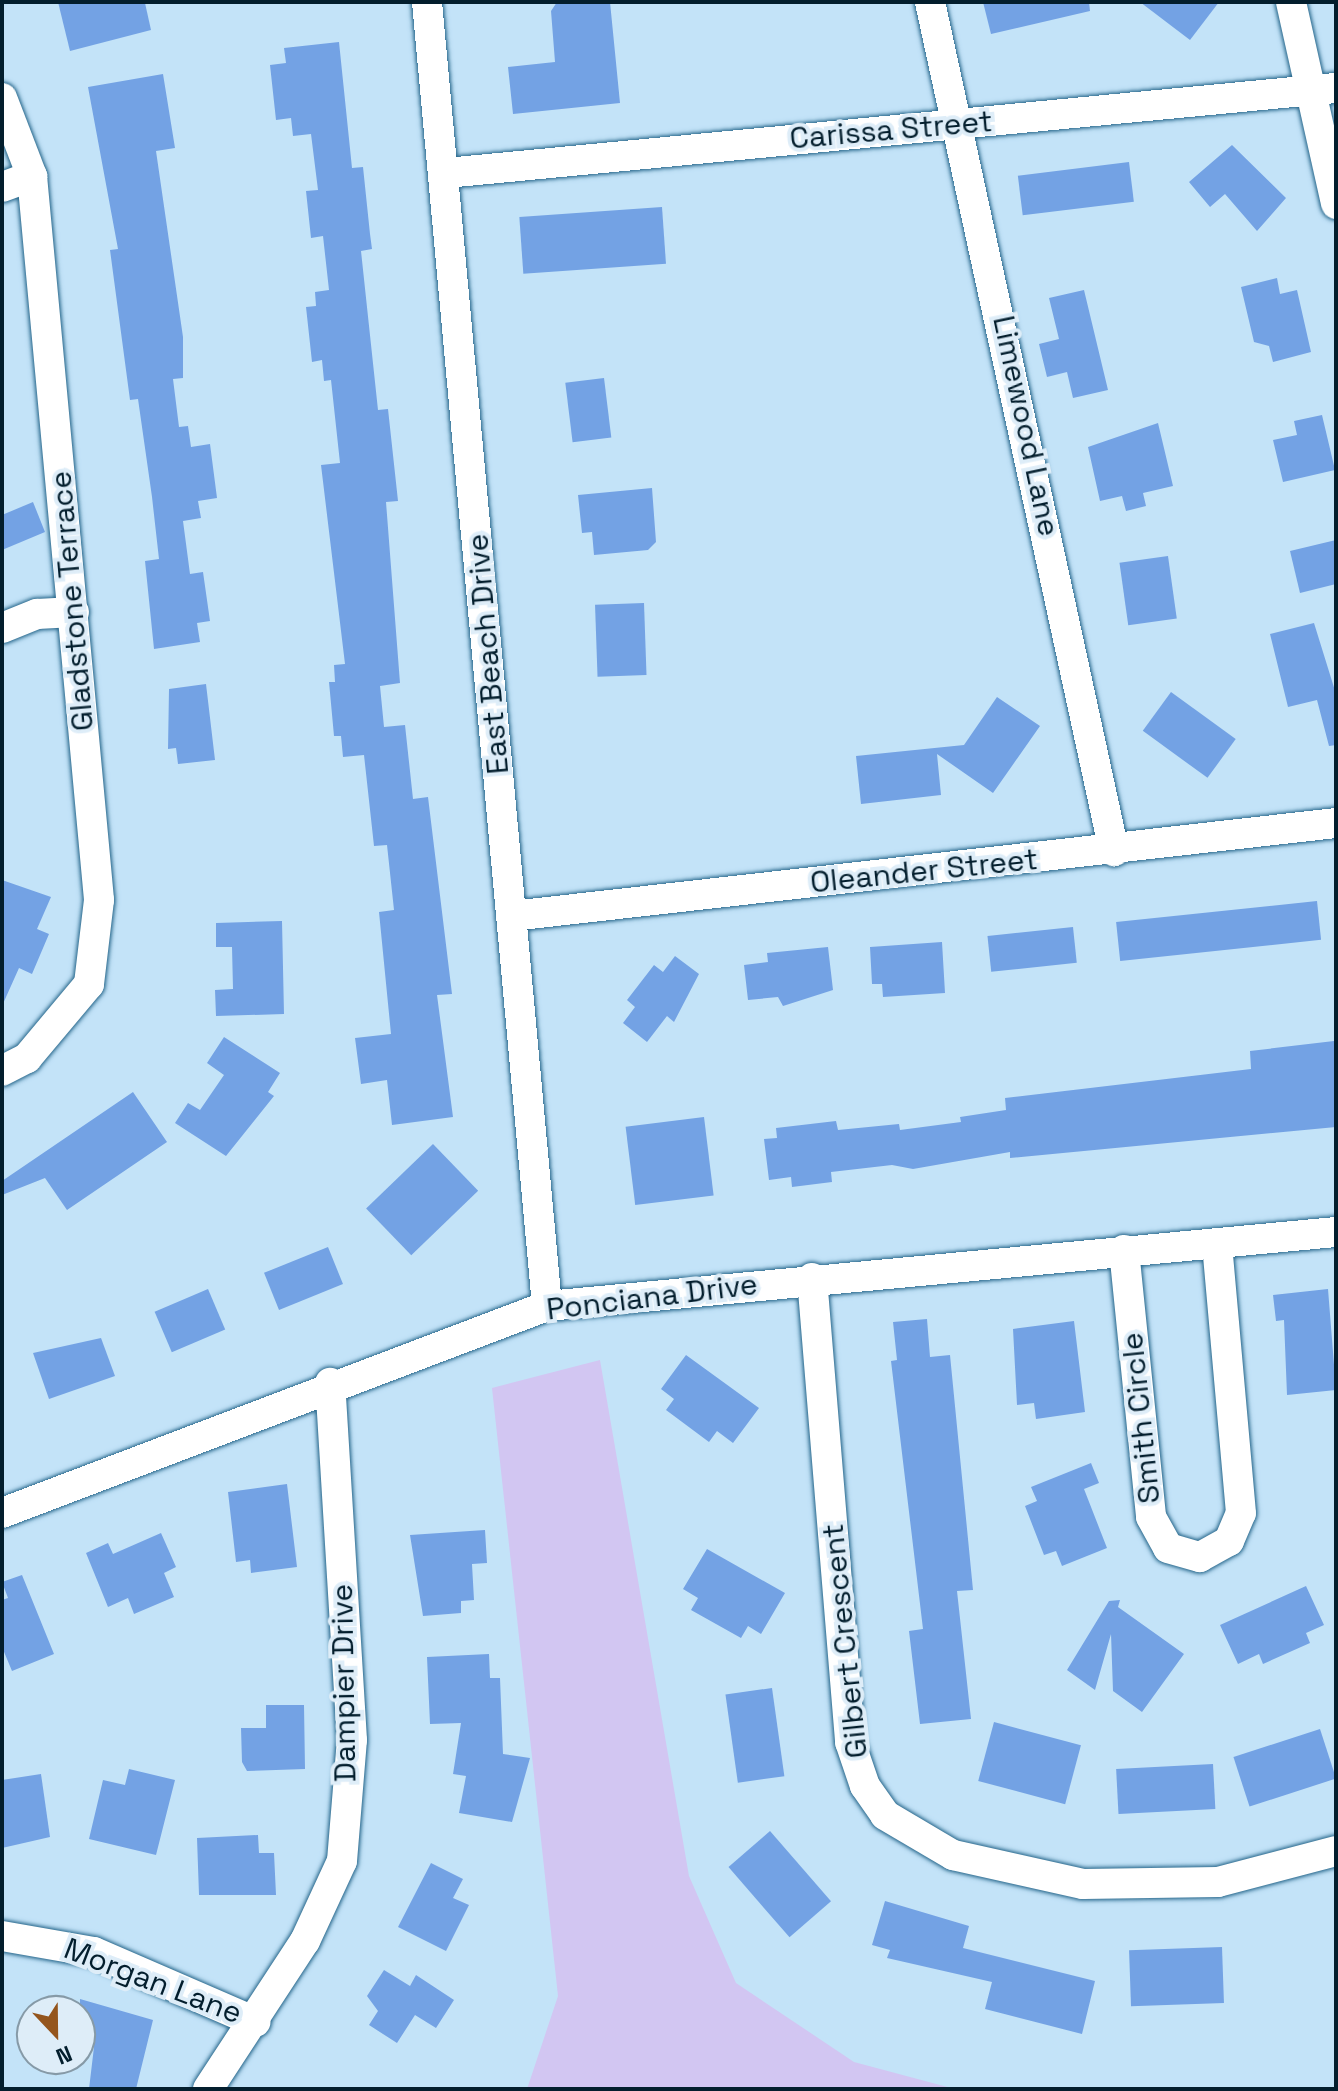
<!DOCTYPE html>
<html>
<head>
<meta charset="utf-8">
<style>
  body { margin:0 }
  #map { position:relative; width:1338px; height:2091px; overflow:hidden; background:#c3e3f8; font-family:"Space Grotesk",sans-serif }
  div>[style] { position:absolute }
  .green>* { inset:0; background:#d2c6f2 }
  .building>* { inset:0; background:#73a2e4; transform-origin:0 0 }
  .roads { filter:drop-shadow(0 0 2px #24658a) drop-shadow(0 0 2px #24658a) }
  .street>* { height:30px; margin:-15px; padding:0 15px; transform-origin:15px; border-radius:15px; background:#fff }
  span { translate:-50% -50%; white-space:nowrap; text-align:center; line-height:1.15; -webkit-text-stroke:8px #deedf8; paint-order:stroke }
  .street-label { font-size:30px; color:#031e2d }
  .frame { position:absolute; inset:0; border:4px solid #031e2d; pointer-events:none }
  .north { position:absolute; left:16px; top:1995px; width:80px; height:80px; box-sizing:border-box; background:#deedf8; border:2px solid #869aa7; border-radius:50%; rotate:158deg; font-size:22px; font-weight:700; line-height:32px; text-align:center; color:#031e2d }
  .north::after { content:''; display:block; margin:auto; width:28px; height:36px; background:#94551d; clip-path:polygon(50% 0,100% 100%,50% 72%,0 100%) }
</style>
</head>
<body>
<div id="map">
  <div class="green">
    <div style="clip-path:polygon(600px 1360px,689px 1876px,736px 1983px,854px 2062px,955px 2089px,527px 2089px,558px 1996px,492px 1388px)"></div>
  </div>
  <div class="building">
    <div style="clip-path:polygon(58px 2px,145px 3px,151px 30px,70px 51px)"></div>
    <div style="clip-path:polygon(557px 2px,610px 2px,620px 103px,513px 114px,508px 67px,555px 62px,551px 11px)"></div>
    <div style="clip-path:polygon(983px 2px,1089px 2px,1090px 11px,991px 34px)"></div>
    <div style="clip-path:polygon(1140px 2px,1219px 2px,1190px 40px)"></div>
    <div style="clip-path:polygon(339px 42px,352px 168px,363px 167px,370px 234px,372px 249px,361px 251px,378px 410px,388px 409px,398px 501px,386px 502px,400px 683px,380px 686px,384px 727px,405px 725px,413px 799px,428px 797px,452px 994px,437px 995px,453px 1117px,392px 1125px,387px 1080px,361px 1084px,355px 1038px,391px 1034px,379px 912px,394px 910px,387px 845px,374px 846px,364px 755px,343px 757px,341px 736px,334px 736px,329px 682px,335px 682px,334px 665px,345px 664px,321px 465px,340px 463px,331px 380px,324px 381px,322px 360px,312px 362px,306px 307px,316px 306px,315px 292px,329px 290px,323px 236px,311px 238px,306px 191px,318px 190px,311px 134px,293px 136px,291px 118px,276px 120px,270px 65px,286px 63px,284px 48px)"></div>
    <div style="clip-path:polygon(163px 74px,175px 148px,156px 151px,183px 337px,183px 378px,173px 379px,179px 427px,188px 426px,191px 447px,210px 444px,217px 498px,198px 501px,201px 518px,183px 521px,190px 574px,203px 572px,210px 621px,197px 623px,200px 642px,154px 649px,145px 561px,159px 559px,152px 497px,138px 399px,130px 400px,110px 250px,118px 249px,88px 87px)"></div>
    <div style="clip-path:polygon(1232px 145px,1286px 198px,1257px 231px,1225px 194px,1210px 207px,1189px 182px)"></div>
    <div style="left:1129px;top:162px;width:40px;height:112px;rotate:83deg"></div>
    <div style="left:662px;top:207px;width:57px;height:143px;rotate:86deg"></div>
    <div style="clip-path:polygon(1277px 278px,1280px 294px,1297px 290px,1311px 352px,1273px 362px,1269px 346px,1254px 342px,1241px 287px)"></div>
    <div style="clip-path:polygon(1084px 290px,1108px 390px,1073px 398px,1067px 372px,1047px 377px,1039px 344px,1059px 339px,1049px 298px)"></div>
    <div style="left:604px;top:378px;width:60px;height:39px;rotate:83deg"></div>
    <div style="clip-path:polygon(1322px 415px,1335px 470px,1283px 482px,1273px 440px,1297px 435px,1294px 421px)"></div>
    <div style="clip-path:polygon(1158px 423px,1173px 486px,1143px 493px,1146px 506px,1126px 511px,1122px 496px,1100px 501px,1088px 447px)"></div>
    <div style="clip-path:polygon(652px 488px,656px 542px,648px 550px,594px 555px,592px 532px,582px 533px,578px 495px)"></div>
    <div style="clip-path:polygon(33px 502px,45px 532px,2px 550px,2px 515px)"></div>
    <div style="clip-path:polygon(1336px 540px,1336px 584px,1300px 593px,1290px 551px)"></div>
    <div style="left:1168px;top:556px;width:63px;height:49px;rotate:82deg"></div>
    <div style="left:644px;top:603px;width:72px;height:49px;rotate:88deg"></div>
    <div style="clip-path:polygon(1314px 623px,1336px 694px,1336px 745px,1329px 746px,1317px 700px,1288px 707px,1270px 634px)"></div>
    <div style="clip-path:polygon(206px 684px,215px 760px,178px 764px,176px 748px,168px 749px,169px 689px)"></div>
    <div style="left:1171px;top:692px;width:80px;height:48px;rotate:36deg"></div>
    <div style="clip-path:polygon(997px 697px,1040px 726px,993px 793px,937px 754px,941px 795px,861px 804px,856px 756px,964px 745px)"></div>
    <div style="clip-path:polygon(2px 880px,51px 897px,37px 929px,49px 934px,32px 974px,19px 968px,2px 1006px)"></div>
    <div style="left:1317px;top:901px;width:39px;height:202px;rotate:84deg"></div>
    <div style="clip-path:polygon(282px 921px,284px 1014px,216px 1016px,215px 990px,233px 989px,232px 947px,216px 947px,216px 923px)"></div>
    <div style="left:1073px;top:927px;width:36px;height:86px;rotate:84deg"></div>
    <div style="clip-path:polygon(942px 942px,945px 993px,883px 997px,882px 984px,872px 984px,870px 947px)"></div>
    <div style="clip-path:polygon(828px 947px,833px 990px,783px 1006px,778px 997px,748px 1000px,744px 965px,768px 962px,767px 953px)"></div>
    <div style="clip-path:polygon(675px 956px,699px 974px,674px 1022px,667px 1016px,647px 1042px,623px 1023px,635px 1007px,627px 1000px,654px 965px,663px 972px)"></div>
    <div style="clip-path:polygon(224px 1037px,280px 1073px,268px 1092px,274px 1096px,226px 1156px,175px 1123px,188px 1103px,200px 1110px,224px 1075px,207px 1063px)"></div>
    <div style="clip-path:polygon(1334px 1041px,1336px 1127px,1010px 1158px,1010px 1152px,913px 1169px,892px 1165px,831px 1172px,832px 1182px,792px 1187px,791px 1177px,769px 1180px,764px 1139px,777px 1138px,776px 1128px,836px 1121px,838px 1130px,899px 1124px,900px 1130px,961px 1122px,960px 1117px,1006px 1110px,1005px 1098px,1251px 1069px,1250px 1051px)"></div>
    <div style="clip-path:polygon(133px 1092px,167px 1142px,67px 1210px,45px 1178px,2px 1195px,2px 1181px)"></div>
    <div style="left:704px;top:1117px;width:79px;height:79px;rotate:83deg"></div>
    <div style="left:433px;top:1144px;width:65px;height:93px;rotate:46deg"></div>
    <div style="left:328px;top:1247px;width:40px;height:69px;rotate:68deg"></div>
    <div style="left:208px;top:1289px;width:44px;height:58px;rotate:67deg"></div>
    <div style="clip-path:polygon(1328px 1289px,1336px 1390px,1287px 1395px,1284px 1320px,1276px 1321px,1273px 1295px)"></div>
    <div style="clip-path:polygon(927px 1319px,930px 1357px,950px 1355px,973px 1590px,957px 1591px,971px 1719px,920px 1724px,909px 1631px,923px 1629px,891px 1361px,897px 1360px,893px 1322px)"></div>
    <div style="clip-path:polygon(1074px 1321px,1085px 1412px,1036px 1419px,1034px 1403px,1017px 1405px,1013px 1329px)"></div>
    <div style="clip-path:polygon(101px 1338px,115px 1376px,49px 1399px,33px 1353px)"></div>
    <div style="clip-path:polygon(686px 1355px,759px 1408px,733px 1443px,717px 1431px,709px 1442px,666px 1410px,674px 1399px,661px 1389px)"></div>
    <div style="clip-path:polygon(1091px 1463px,1099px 1483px,1084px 1489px,1107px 1548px,1062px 1566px,1056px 1551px,1044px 1555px,1025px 1506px,1037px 1501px,1031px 1487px)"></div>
    <div style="clip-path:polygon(287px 1484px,297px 1567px,251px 1573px,250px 1560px,236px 1562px,228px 1492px)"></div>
    <div style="clip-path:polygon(485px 1530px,487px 1563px,472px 1564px,474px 1600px,461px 1601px,461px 1613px,423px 1616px,410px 1535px)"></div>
    <div style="clip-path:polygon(161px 1533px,176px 1567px,164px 1573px,174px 1597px,134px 1614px,128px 1598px,108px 1607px,86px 1553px,108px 1543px,113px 1554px)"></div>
    <div style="clip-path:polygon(707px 1549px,785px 1593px,761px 1634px,748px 1626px,741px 1638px,691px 1610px,698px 1598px,683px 1589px)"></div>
    <div style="clip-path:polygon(22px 1575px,54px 1654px,12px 1671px,2px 1647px,2px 1600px,8px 1598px,2px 1582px)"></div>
    <div style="clip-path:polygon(1306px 1586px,1324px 1625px,1306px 1633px,1310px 1643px,1263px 1664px,1259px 1654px,1238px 1664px,1220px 1625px)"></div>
    <div style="clip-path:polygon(1120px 1600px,1118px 1607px,1184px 1654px,1142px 1712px,1113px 1691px,1111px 1634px,1095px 1690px,1067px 1670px,1109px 1601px)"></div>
    <div style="clip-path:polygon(489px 1654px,490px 1678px,500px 1678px,503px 1754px,530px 1758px,512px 1822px,459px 1813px,466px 1776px,453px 1774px,461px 1723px,430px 1724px,427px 1657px)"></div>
    <div style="left:772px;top:1688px;width:89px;height:47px;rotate:82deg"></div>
    <div style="clip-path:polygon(266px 1705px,304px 1705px,305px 1769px,247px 1771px,242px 1762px,241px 1728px,266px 1728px)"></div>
    <div style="left:994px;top:1722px;width:90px;height:61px;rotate:15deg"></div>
    <div style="left:1320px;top:1729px;width:52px;height:91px;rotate:72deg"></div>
    <div style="left:1213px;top:1764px;width:45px;height:97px;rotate:87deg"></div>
    <div style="clip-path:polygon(129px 1769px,175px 1780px,156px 1855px,89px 1839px,103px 1780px,125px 1785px)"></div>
    <div style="clip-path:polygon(41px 1774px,50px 1837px,2px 1848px,2px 1780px)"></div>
    <div style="left:770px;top:1831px;width:93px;height:55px;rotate:49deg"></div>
    <div style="clip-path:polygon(258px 1835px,259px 1853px,274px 1853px,276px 1895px,199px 1895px,197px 1838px)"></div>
    <div style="clip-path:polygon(431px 1863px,463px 1879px,453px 1898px,469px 1905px,446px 1951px,398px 1927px)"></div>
    <div style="clip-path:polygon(885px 1901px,969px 1926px,963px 1948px,1095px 1981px,1082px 2034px,985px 2009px,992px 1982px,887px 1958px,890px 1950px,872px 1945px)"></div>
    <div style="left:1222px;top:1947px;width:56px;height:93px;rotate:88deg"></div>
    <div style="clip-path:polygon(384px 1970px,410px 1986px,416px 1975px,454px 2000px,436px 2028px,415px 2015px,397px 2043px,369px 2025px,378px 2011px,367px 1996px)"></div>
    <div style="clip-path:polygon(80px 1999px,153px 2020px,136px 2089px,89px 2089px,94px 2047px,80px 2044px)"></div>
  </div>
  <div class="roads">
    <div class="street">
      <div style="left:427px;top:2px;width:1310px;rotate:84.74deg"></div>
      <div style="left:930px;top:2px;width:869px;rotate:77.77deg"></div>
      <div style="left:1291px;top:2px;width:207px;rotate:77.4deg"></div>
      <div style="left:2px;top:98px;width:84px;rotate:69deg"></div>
      <div style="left:32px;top:176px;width:727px;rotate:84.71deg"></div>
      <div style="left:99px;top:900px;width:85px;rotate:96.8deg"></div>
      <div style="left:89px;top:984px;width:97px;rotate:130deg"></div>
      <div style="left:27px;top:1058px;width:28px;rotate:153deg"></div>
      <div style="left:446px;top:173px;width:894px;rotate:-5.46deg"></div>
      <div style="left:2px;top:187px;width:32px;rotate:-20deg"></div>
      <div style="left:2px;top:628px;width:38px;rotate:-22deg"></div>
      <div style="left:37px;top:614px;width:37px;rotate:-3deg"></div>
      <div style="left:512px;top:916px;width:829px;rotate:-6.44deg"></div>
      <div style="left:1124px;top:1250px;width:268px;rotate:84.2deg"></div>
      <div style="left:1151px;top:1517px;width:35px;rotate:61deg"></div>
      <div style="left:1168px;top:1548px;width:33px;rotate:16deg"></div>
      <div style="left:1200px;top:1557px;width:33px;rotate:-29deg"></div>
      <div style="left:1229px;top:1541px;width:30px;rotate:-67deg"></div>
      <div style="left:1241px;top:1513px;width:271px;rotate:-95.1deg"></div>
      <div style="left:812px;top:1278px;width:466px;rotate:85.3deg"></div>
      <div style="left:850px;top:1742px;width:46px;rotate:71.2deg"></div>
      <div style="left:865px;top:1786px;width:35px;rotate:55deg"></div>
      <div style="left:885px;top:1815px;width:79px;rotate:30.5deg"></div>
      <div style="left:953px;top:1855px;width:133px;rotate:12.6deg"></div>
      <div style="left:1083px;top:1884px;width:135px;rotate:-0.8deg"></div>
      <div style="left:1218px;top:1882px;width:122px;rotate:-14.7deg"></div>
      <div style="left:2px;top:1513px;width:583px;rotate:-20.8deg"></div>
      <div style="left:547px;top:1306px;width:792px;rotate:-5.36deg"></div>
      <div style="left:2px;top:1936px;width:93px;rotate:9.9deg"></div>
      <div style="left:94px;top:1952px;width:176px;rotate:23.4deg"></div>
      <div style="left:208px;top:2089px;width:177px;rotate:-56.8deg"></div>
      <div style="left:305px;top:1941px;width:88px;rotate:-65.2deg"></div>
      <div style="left:342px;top:1861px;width:121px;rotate:-85.3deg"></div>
      <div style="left:352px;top:1740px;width:358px;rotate:-93.5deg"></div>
    </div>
  </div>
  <div class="street-label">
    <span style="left:891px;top:130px;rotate:-5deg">Carissa Street</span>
    <span style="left:1026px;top:426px;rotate:78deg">Limewood Lane</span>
    <span style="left:72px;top:601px;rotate:-95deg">Gladstone Terrace</span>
    <span style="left:488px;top:654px;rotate:-95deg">East Beach Drive</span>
    <span style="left:924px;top:871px;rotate:-6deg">Oleander Street</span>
    <span style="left:652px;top:1297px;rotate:-7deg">Ponciana Drive</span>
    <span style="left:1141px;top:1418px;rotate:-96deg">Smith Circle</span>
    <span style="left:845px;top:1641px;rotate:-96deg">Gilbert Crescent</span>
    <span style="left:344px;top:1683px;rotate:-91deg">Dampier Drive</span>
    <span style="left:153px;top:1981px;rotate:21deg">Morgan Lane</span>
  </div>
  <div class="frame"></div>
  <div class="north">N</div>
</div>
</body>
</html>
